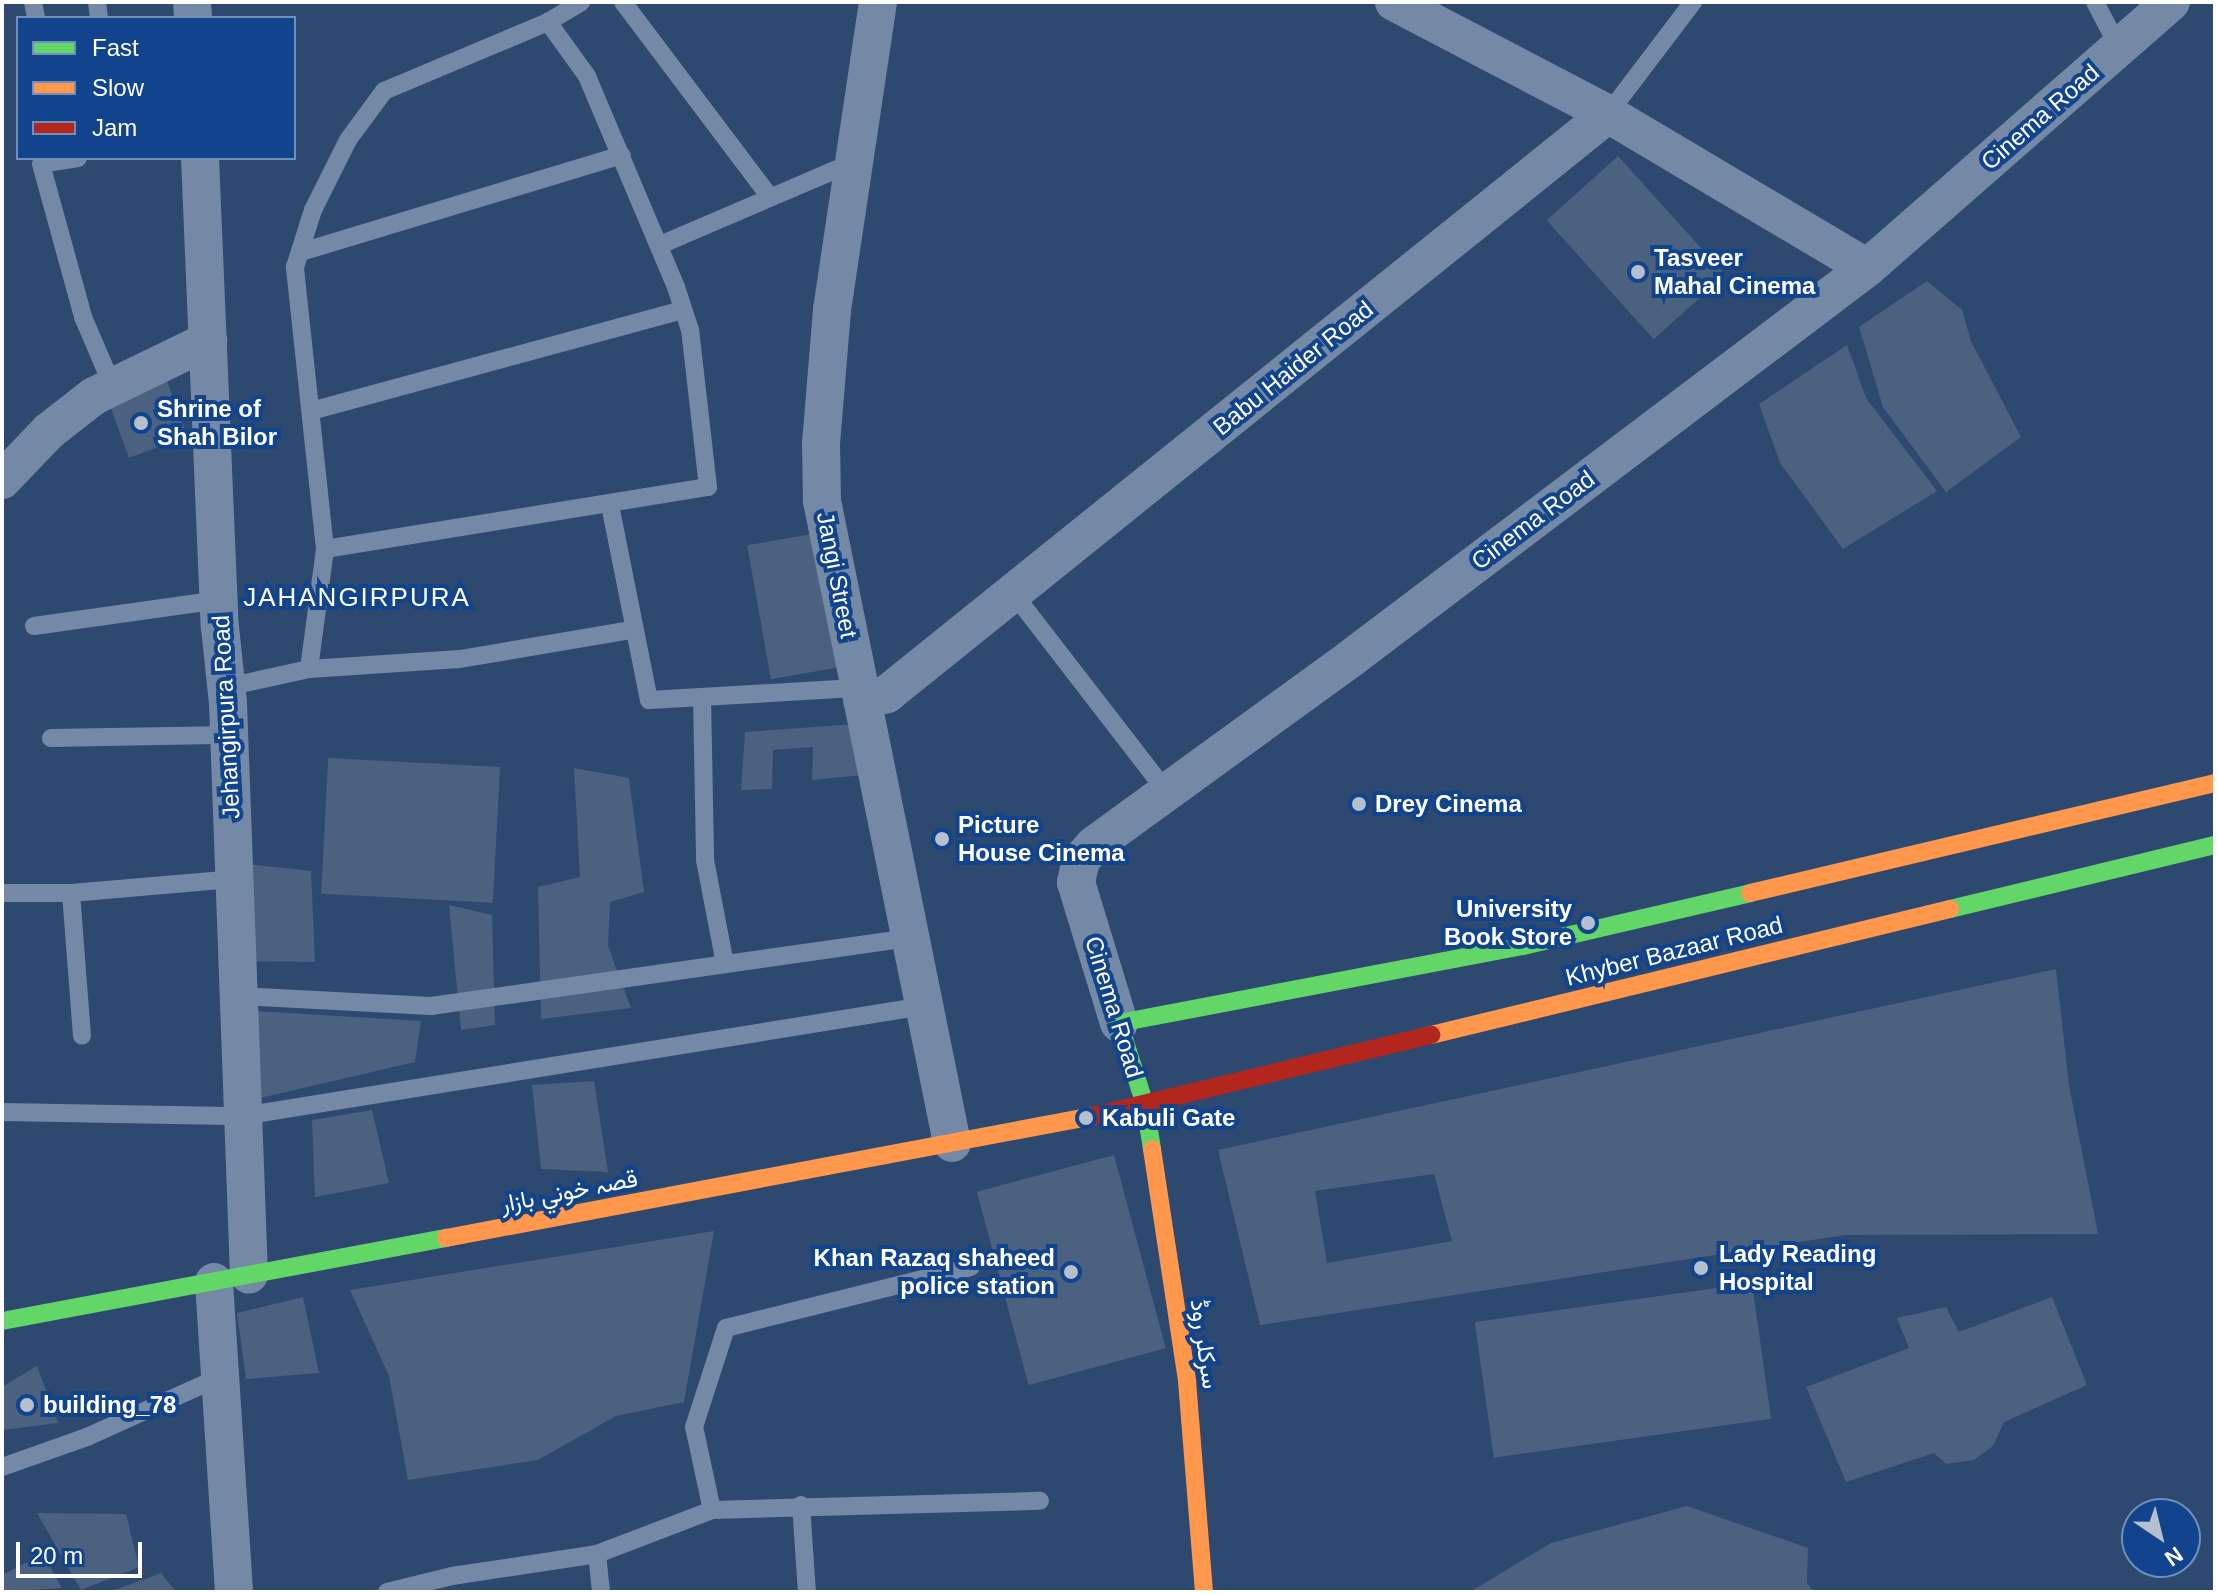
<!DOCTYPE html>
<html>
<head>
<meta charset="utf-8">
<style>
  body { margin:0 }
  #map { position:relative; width:2217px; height:1594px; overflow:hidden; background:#2d4970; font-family:Helvetica,Vazirmatn,sans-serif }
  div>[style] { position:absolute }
  .building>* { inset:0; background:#4a6180; transform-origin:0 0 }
  .lane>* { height:18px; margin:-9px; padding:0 9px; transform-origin:9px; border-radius:9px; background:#7489a5 }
  .street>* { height:38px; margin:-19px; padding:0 19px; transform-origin:19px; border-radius:19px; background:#7489a5 }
  .fast>* { height:18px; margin:-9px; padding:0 9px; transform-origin:9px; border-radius:9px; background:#63d668 }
  .slow>* { height:18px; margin:-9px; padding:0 9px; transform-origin:9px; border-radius:9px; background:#ff974d }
  .jam>* { height:18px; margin:-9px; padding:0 9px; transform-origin:9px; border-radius:9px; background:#b3261e }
  .dots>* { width:22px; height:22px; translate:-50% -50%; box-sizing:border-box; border:4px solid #11448c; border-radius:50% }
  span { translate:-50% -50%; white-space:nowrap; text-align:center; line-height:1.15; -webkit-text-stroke:8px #11448c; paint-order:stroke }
  .street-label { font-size:24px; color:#fff }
  .poi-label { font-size:24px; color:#fff; font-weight:700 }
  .left { translate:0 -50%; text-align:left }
  .right { translate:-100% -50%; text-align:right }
  .neighbourhood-label { font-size:26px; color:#fff; letter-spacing:2px }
  .frame { position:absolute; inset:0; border:4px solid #fff; pointer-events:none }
  .legend { position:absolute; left:16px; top:16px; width:280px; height:144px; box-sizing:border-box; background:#11448c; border:2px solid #708fba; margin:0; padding:10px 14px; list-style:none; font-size:24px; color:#fff }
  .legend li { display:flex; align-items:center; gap:16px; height:40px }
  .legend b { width:40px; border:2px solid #708fba }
  .north { position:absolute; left:2121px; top:1498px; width:80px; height:80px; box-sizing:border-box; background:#11448c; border:2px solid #708fba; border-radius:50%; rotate:145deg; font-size:22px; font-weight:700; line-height:32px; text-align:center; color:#fff }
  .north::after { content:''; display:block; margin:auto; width:28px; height:36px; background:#b6bfcd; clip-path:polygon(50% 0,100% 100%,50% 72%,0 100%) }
  .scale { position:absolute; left:16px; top:1542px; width:126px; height:36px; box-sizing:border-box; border:4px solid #fff; border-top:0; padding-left:10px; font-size:24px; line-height:28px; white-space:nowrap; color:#fff; -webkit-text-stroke:6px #11448c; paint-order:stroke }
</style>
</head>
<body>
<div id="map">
  <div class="building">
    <div style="left:1618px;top:156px;width:160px;height:96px;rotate:48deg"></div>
    <div style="clip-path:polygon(1927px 281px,1962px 310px,1971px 341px,2021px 437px,1946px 492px,1883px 407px,1859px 327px)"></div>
    <div style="clip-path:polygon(1847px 345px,1866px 398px,1937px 491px,1843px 549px,1780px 463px,1759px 404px)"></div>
    <div style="left:167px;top:381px;width:59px;height:62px;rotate:70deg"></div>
    <div style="left:823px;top:532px;width:136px;height:77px;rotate:80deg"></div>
    <div style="clip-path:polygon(856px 724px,864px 775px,812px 780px,813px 747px,773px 750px,772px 789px,741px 790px,745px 732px)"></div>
    <div style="left:500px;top:767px;width:136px;height:172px;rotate:93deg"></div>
    <div style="clip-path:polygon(574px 768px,629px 778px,644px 892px,610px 902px,608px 946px,631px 1008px,541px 1019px,538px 887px,580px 877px)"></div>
    <div style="clip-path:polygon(248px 864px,311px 871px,315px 962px,238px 961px)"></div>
    <div style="clip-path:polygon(449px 905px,492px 915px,495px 1025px,461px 1030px)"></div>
    <div style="clip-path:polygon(evenodd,2056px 969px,2069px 1085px,2098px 1234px,1845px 1235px,1260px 1325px,1218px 1150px,2056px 969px,1434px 1174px,1452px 1241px,1327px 1263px,1315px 1191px,1434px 1174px)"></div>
    <div style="clip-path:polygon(255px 1011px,421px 1021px,415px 1062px,256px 1099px)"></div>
    <div style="clip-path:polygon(594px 1081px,608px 1172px,541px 1169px,532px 1085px)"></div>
    <div style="clip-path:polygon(372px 1110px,389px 1183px,315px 1197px,312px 1120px)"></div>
    <div style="left:1114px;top:1155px;width:200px;height:142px;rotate:75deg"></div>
    <div style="clip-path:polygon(714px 1231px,684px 1402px,616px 1416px,538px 1460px,408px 1480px,389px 1376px,350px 1290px)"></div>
    <div style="left:1752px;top:1283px;width:137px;height:280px;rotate:82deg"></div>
    <div style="clip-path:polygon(303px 1297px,319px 1373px,246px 1379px,237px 1313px)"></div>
    <div style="clip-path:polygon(2052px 1297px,2087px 1385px,2004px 1422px,1993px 1446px,1974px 1460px,1946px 1464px,1934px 1453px,1846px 1482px,1806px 1387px,1909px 1348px,1897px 1318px,1946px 1307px,1959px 1332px)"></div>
    <div style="clip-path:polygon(37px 1366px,58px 1423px,2px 1430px,2px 1387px)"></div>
    <div style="clip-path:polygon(1687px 1506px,1808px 1548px,1807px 1583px,1814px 1592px,1470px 1592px,1551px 1543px)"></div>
    <div style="clip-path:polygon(37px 1513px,126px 1514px,139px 1567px,81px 1590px)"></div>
    <div style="clip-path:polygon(43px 1554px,62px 1588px,2px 1592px,2px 1575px)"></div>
    <div style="clip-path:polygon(161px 1573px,176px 1592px,109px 1592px)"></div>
  </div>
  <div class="lane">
    <div style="left:33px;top:2px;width:16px;rotate:79deg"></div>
    <div style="left:97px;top:2px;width:16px;rotate:83deg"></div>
    <div style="left:623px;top:2px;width:244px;rotate:53deg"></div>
    <div style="left:2095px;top:2px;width:52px;rotate:62.4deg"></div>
    <div style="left:1608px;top:114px;width:141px;rotate:-52.8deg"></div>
    <div style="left:78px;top:158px;width:37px;rotate:171deg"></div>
    <div style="left:41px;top:164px;width:159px;rotate:74.6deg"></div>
    <div style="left:83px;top:317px;width:76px;rotate:66.8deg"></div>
    <div style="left:660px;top:245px;width:211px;rotate:-23.2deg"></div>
    <div style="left:301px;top:252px;width:335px;rotate:-16.8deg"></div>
    <div style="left:311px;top:411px;width:385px;rotate:-15.2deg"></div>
    <div style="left:610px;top:505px;width:199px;rotate:78.7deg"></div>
    <div style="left:649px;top:700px;width:211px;rotate:-3.3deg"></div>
    <div style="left:325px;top:549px;width:388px;rotate:-9.2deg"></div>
    <div style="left:708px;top:487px;width:158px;rotate:-96.5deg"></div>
    <div style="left:690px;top:330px;width:45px;rotate:-108deg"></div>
    <div style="left:676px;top:287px;width:229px;rotate:-112.9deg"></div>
    <div style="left:587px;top:76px;width:67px;rotate:-125.8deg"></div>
    <div style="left:1013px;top:593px;width:252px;rotate:52.3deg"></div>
    <div style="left:34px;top:626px;width:187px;rotate:-8deg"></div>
    <div style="left:309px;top:669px;width:121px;rotate:-82.4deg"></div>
    <div style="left:325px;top:549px;width:284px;rotate:-96.1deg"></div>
    <div style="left:295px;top:267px;width:60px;rotate:-72.5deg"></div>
    <div style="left:313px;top:210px;width:78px;rotate:-63.4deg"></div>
    <div style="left:348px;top:140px;width:61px;rotate:-53.7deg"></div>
    <div style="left:384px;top:91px;width:178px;rotate:-22.8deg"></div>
    <div style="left:548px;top:22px;width:39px;rotate:-31deg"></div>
    <div style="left:227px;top:687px;width:84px;rotate:-12.4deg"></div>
    <div style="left:309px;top:669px;width:151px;rotate:-3.8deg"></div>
    <div style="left:460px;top:659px;width:174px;rotate:-9.6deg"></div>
    <div style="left:702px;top:697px;width:163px;rotate:88.9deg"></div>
    <div style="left:705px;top:860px;width:106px;rotate:79.1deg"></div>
    <div style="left:51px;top:738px;width:179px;rotate:-1deg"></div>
    <div style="left:2px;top:893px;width:69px"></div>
    <div style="left:71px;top:893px;width:165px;rotate:-4.9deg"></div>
    <div style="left:71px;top:893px;width:143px;rotate:85.6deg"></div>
    <div style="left:239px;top:996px;width:192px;rotate:3deg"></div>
    <div style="left:431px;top:1006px;width:484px;rotate:-8.1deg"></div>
    <div style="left:2px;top:1112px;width:241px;rotate:1deg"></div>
    <div style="left:243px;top:1116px;width:690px;rotate:-9.18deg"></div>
    <div style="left:2px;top:1467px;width:90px;rotate:-19.4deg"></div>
    <div style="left:87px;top:1437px;width:146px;rotate:-24.3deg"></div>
    <div style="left:801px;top:1505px;width:87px;rotate:86.1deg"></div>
    <div style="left:712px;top:1510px;width:85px;rotate:-102.2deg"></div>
    <div style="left:694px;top:1427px;width:104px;rotate:-72.1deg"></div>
    <div style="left:726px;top:1328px;width:252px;rotate:-14deg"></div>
    <div style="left:597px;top:1554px;width:38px;rotate:84deg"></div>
    <div style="left:387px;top:1592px;width:67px;rotate:-13.8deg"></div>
    <div style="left:452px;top:1576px;width:147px;rotate:-8.6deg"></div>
    <div style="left:597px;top:1554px;width:123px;rotate:-20.9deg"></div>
    <div style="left:712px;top:1510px;width:328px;rotate:-1.6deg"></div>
  </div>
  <div class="street">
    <div style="left:192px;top:2px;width:16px;rotate:86deg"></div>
    <div style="left:878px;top:2px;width:311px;rotate:98.5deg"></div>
    <div style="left:832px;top:310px;width:133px;rotate:94.7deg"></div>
    <div style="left:821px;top:443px;width:58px;rotate:89deg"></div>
    <div style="left:822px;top:501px;width:655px;rotate:78.55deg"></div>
    <div style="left:1394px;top:2px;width:242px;rotate:27.6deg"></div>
    <div style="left:1608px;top:114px;width:301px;rotate:30.7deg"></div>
    <div style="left:200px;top:158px;width:469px;rotate:87.6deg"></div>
    <div style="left:220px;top:627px;width:76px;rotate:84deg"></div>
    <div style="left:228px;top:703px;width:572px;rotate:87.9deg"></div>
    <div style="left:2px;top:480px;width:68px;rotate:-46.2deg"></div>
    <div style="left:49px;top:431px;width:57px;rotate:-37.9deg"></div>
    <div style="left:94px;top:396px;width:127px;rotate:-25.8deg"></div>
    <div style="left:862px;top:700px;width:26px;rotate:-13deg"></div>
    <div style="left:887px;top:694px;width:925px;rotate:-38.81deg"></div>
    <div style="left:1119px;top:1023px;width:147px;rotate:-107deg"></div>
    <div style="left:1076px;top:882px;width:23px;rotate:-77deg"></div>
    <div style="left:1081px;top:860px;width:20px;rotate:-49deg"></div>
    <div style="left:1094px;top:845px;width:316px;rotate:-36deg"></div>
    <div style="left:1350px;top:659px;width:648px;rotate:-37.1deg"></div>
    <div style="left:1867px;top:268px;width:404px;rotate:-41.2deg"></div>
    <div style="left:214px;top:1282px;width:311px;rotate:86.3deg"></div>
  </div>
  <div class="fast">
    <div style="left:1950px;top:909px;width:273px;rotate:-13.6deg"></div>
    <div style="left:1152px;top:1149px;width:45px;rotate:-99deg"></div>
    <div style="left:1145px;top:1105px;width:86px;rotate:-107.6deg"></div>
    <div style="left:1119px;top:1023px;width:411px;rotate:-10.8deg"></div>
    <div style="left:1523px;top:946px;width:233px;rotate:-13.1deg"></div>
    <div style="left:2px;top:1321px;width:452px;rotate:-10.6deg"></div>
  </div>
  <div class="slow">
    <div style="left:1750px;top:893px;width:478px;rotate:-13.3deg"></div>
    <div style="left:1431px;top:1035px;width:534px;rotate:-13.65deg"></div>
    <div style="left:1152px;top:1149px;width:235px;rotate:81.4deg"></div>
    <div style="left:1187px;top:1381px;width:212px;rotate:85.4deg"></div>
    <div style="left:446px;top:1238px;width:658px;rotate:-10.68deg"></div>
  </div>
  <div class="jam">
    <div style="left:1093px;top:1116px;width:348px;rotate:-13.5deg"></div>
  </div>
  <div class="dots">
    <div style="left:1638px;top:272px;background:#b6bfcd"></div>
    <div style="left:141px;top:423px;background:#b6bfcd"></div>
    <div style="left:1359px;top:804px;background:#b6bfcd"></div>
    <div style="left:942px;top:839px;background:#b6bfcd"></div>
    <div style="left:1588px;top:923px;background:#b6bfcd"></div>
    <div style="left:1086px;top:1118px;background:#b6bfcd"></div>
    <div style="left:1701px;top:1268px;background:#b6bfcd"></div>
    <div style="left:1071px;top:1272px;background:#b6bfcd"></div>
    <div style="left:27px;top:1405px;background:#b6bfcd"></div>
  </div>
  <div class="street-label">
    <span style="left:2040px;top:117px;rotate:-41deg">Cinema Road</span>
    <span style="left:1293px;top:368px;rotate:-39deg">Babu Haider Road</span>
    <span style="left:1533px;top:520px;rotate:-37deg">Cinema Road</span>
    <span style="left:837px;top:575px;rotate:79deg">Jangi Street</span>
    <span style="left:226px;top:717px;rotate:-93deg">Jehangirpura Road</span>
    <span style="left:1674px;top:951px;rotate:-14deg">Khyber Bazaar Road</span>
    <span style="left:1114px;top:1007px;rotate:73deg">Cinema Road</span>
    <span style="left:569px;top:1191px;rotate:-11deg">قصہ خوني بازار</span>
    <span style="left:1205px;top:1344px;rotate:82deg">سرکلر روڈ</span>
  </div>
  <div class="poi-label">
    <span class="left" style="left:1654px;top:272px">Tasveer<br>Mahal Cinema</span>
    <span class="left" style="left:157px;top:423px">Shrine of<br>Shah Bilor</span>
    <span class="left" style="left:1375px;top:804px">Drey Cinema</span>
    <span class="left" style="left:958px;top:839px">Picture<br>House Cinema</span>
    <span class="right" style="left:1572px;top:923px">University<br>Book Store</span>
    <span class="left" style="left:1102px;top:1118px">Kabuli Gate</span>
    <span class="left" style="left:1719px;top:1268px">Lady Reading<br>Hospital</span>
    <span class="right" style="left:1055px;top:1272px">Khan Razaq shaheed<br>police station</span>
    <span class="left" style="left:43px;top:1405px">building_78</span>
  </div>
  <div class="neighbourhood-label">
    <span style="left:357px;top:598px">JAHANGIRPURA</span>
  </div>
  <div class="frame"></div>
  <ul class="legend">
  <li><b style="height:10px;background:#63d668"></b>Fast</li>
  <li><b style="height:10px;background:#ff974d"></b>Slow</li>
  <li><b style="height:10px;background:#b3261e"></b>Jam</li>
  </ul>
  <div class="north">N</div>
  <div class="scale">20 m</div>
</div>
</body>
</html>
